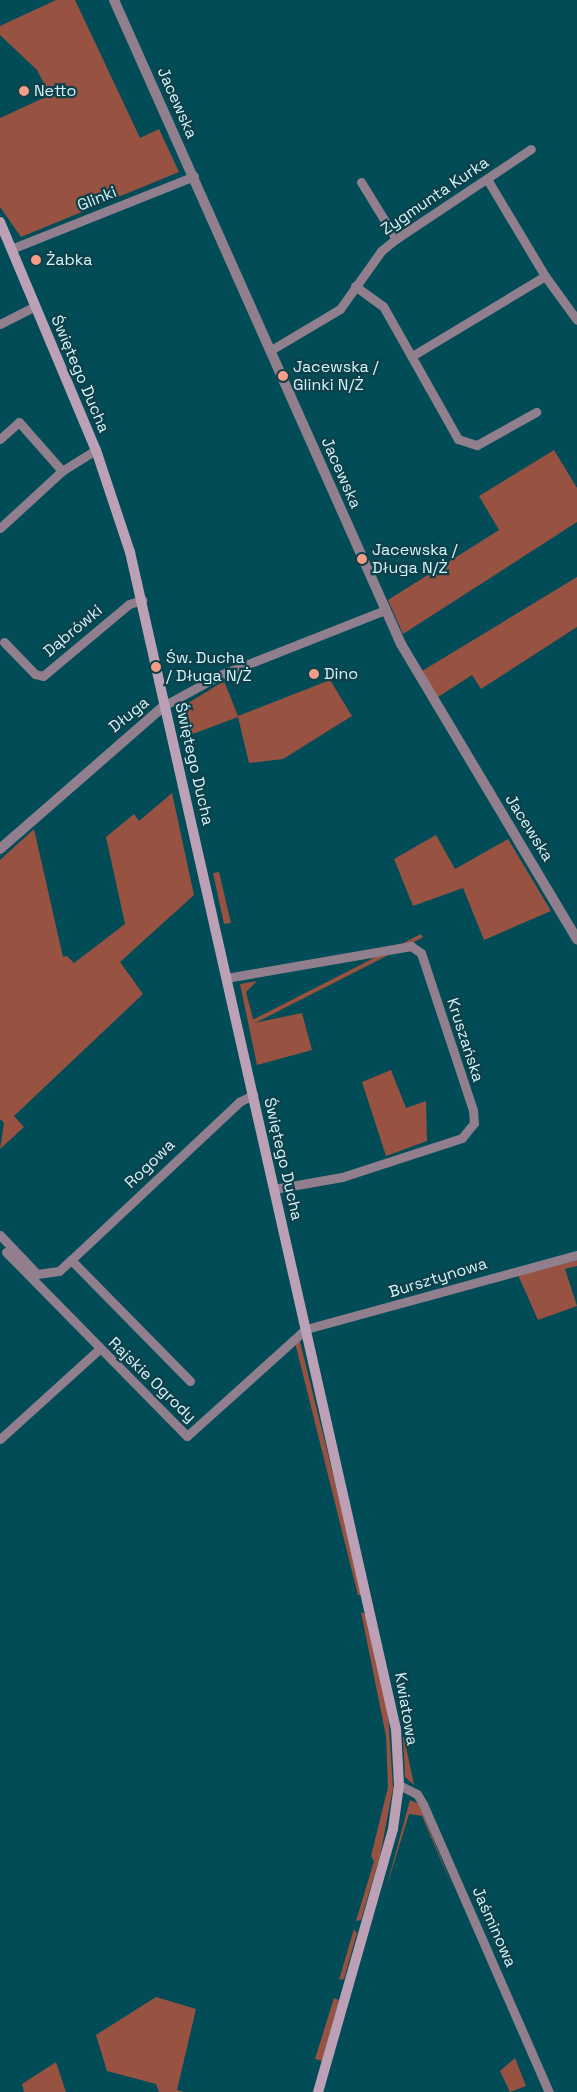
<!DOCTYPE html>
<html>
<head>
<meta charset="utf-8">
<style>
  body { margin:0 }
  #map { position:relative; width:577px; height:2092px; overflow:hidden; background:#024c58; font-family:"Space Grotesk",sans-serif }
  div>[style] { position:absolute }
  .green>* { inset:0; background:#985242; transform-origin:0 0 }
  .minor>* { height:9px; margin:-4.5px; padding:0 4.5px; transform-origin:4.5px; border-radius:4.5px; background:#917f8d }
  .tertiary>* { height:10px; margin:-5px; padding:0 5px; transform-origin:5px; border-radius:5px; background:#917f8d }
  .secondary>* { height:10px; margin:-5px; padding:0 5px; transform-origin:5px; border-radius:5px; background:#bca0b6 }
  .dots>* { width:14px; height:14px; translate:-50% -50%; box-sizing:border-box; border:2px solid #0e4049; border-radius:50% }
  span { translate:-50% -50%; white-space:nowrap; text-align:center; line-height:1.15; -webkit-text-stroke:4.5px #0e4049; paint-order:stroke }
  .poi-label { font-size:16px; color:#d5f3fa }
  .left { translate:0 -50%; text-align:left }
  .street-label { font-size:16px; color:#d5f3fa }
</style>
</head>
<body>
<div id="map">
  <div class="green">
    <div style="clip-path:polygon(56px 0,75px 0,140px 138px,159px 129px,179px 172px,21px 237px,0 207px,0 118px,50px 95px,37px 70px,0 35px,0 26px)"></div>
    <div style="clip-path:polygon(554px 450px,577px 488px,577px 522px,403px 634px,388px 600px,499px 530px,479px 496px)"></div>
    <div style="clip-path:polygon(577px 577px,577px 627px,481px 689px,472px 675px,438px 697px,422px 671px)"></div>
    <div style="clip-path:polygon(330px 680px,352px 716px,283px 759px,249px 763px,238px 717px,182px 738px,177px 716px,180px 708px,224px 681px,238px 716px)"></div>
    <div style="clip-path:polygon(172px 793px,194px 895px,120px 962px,143px 994px,14px 1116px,24px 1127px,0 1149px,4px 1123px,0 1119px,0 860px,34px 829px,63px 957px,67px 956px,74px 963px,125px 924px,106px 837px,134px 814px,139px 821px)"></div>
    <div style="clip-path:polygon(436px 835px,455px 869px,508px 839px,551px 911px,484px 940px,463px 888px,413px 906px,394px 859px)"></div>
    <div style="clip-path:polygon(219px 872px,231px 923px,224px 924px,213px 873px)"></div>
    <div style="left:421px;top:934px;width:4px;height:190px;rotate:63deg"></div>
    <div style="clip-path:polygon(257px 981px,246px 992px,254px 1023px,302px 1013px,312px 1050px,257px 1065px,240px 984px)"></div>
    <div style="clip-path:polygon(391px 1070px,406px 1108px,426px 1101px,427px 1141px,386px 1156px,362px 1082px)"></div>
    <div style="clip-path:polygon(577px 1260px,577px 1266px,565px 1269px,577px 1306px,538px 1320px,518px 1275px)"></div>
    <div style="left:299px;top:1338px;width:264px;height:5px;rotate:76deg"></div>
    <div style="clip-path:polygon(361px 1612px,367px 1615px,388px 1713px,393px 1788px,380px 1856px,361px 1920px,356px 1921px,374px 1861px,371px 1856px,388px 1787px,386px 1736px)"></div>
    <div style="clip-path:polygon(403px 1738px,404px 1737px,414px 1785px,405px 1777px)"></div>
    <div style="clip-path:polygon(410px 1800px,419px 1804px,454px 1891px,422px 1816px,409px 1814px,385px 1892px)"></div>
    <div style="clip-path:polygon(354px 1929px,357px 1933px,344px 1979px,339px 1980px)"></div>
    <div style="clip-path:polygon(156px 1997px,196px 2009px,177px 2090px,184px 2092px,159px 2092px,156px 2084px,107px 2071px,96px 2035px)"></div>
    <div style="clip-path:polygon(334px 1998px,339px 2000px,322px 2061px,315px 2059px)"></div>
    <div style="clip-path:polygon(515px 2058px,526px 2086px,510px 2092px,500px 2071px)"></div>
    <div style="clip-path:polygon(56px 2062px,66px 2092px,24px 2092px,22px 2084px)"></div>
  </div>
  <div class="minor">
    <div style="left:361px;top:182px;width:67px;rotate:58.4deg"></div>
    <div style="left:11px;top:249px;width:197px;rotate:-21.7deg"></div>
    <div style="left:545px;top:276px;width:54px;rotate:54deg"></div>
    <div style="left:355px;top:286px;width:34px;rotate:36deg"></div>
    <div style="left:383px;top:306px;width:153px;rotate:60.6deg"></div>
    <div style="left:458px;top:439px;width:20px;rotate:18deg"></div>
    <div style="left:477px;top:445px;width:68px;rotate:-29.2deg"></div>
    <div style="left:0;top:324px;width:39px;rotate:-27deg"></div>
    <div style="left:271px;top:350px;width:80px;rotate:-30.7deg"></div>
    <div style="left:340px;top:309px;width:71px;rotate:-54.7deg"></div>
    <div style="left:381px;top:251px;width:19px;rotate:-39deg"></div>
    <div style="left:396px;top:239px;width:162px;rotate:-33.7deg"></div>
    <div style="left:412px;top:356px;width:155px;rotate:-31deg"></div>
    <div style="left:545px;top:276px;width:113px;rotate:-120.9deg"></div>
    <div style="left:0;top:439px;width:25px;rotate:-42deg"></div>
    <div style="left:19px;top:422px;width:65px;rotate:48.7deg"></div>
    <div style="left:0;top:528px;width:84px;rotate:-42.6deg"></div>
    <div style="left:62px;top:471px;width:40px;rotate:-32deg"></div>
    <div style="left:4px;top:642px;width:45px;rotate:45.9deg"></div>
    <div style="left:35px;top:674px;width:8px;rotate:14deg"></div>
    <div style="left:43px;top:676px;width:112px;rotate:-39.9deg"></div>
    <div style="left:129px;top:604px;width:14px;rotate:-17deg"></div>
    <div style="left:165px;top:705px;width:63px;rotate:-28.6deg"></div>
    <div style="left:220px;top:675px;width:177px;rotate:-21.5deg"></div>
    <div style="left:226px;top:978px;width:188px;rotate:-9.8deg"></div>
    <div style="left:411px;top:946px;width:12px;rotate:35deg"></div>
    <div style="left:421px;top:953px;width:165px;rotate:71.7deg"></div>
    <div style="left:473px;top:1110px;width:13px;rotate:86deg"></div>
    <div style="left:474px;top:1123px;width:19px;rotate:129deg"></div>
    <div style="left:462px;top:1138px;width:126px;rotate:162deg"></div>
    <div style="left:342px;top:1177px;width:69px;rotate:170deg"></div>
    <div style="left:0;top:1235px;width:54px;rotate:46.5deg"></div>
    <div style="left:37px;top:1274px;width:22px;rotate:-8deg"></div>
    <div style="left:59px;top:1271px;width:16px;rotate:-43deg"></div>
    <div style="left:6px;top:1252px;width:258px;rotate:45.5deg"></div>
    <div style="left:187px;top:1436px;width:160px;rotate:-42deg"></div>
    <div style="left:306px;top:1329px;width:281px;rotate:-15.3deg"></div>
    <div style="left:190px;top:1381px;width:170px;rotate:-134.5deg"></div>
    <div style="left:71px;top:1260px;width:231px;rotate:-43.2deg"></div>
    <div style="left:239px;top:1102px;width:16px;rotate:-27deg"></div>
    <div style="left:0;top:1439px;width:132px;rotate:-42.2deg"></div>
    <div style="left:399px;top:1785px;width:20px;rotate:27deg"></div>
    <div style="left:417px;top:1794px;width:12px;rotate:59deg"></div>
    <div style="left:423px;top:1804px;width:314px;rotate:66.4deg"></div>
  </div>
  <div class="tertiary">
    <div style="left:114px;top:0;width:705px;rotate:65.98deg"></div>
    <div style="left:401px;top:644px;width:344px;rotate:59.2deg"></div>
    <div style="left:0;top:849px;width:219px;rotate:-41.1deg"></div>
  </div>
  <div class="secondary">
    <div style="left:0;top:222px;width:247px;rotate:67.2deg"></div>
    <div style="left:96px;top:450px;width:108px;rotate:71.6deg"></div>
    <div style="left:130px;top:552px;width:1207px;rotate:77.27deg"></div>
    <div style="left:396px;top:1729px;width:56px;rotate:86.9deg"></div>
    <div style="left:399px;top:1785px;width:44px;rotate:97.8deg"></div>
    <div style="left:393px;top:1829px;width:273px;rotate:105.9deg"></div>
  </div>
  <div class="dots">
    <div style="left:24px;top:91px;background:#f49e8a"></div>
    <div style="left:36px;top:260px;background:#f49e8a"></div>
    <div style="left:283px;top:376px;background:#f49e8a"></div>
    <div style="left:362px;top:559px;background:#f49e8a"></div>
    <div style="left:156px;top:667px;background:#f49e8a"></div>
    <div style="left:314px;top:674px;background:#f49e8a"></div>
  </div>
  <div class="poi-label">
    <span class="left" style="left:34px;top:91px">Netto</span>
    <span class="left" style="left:46px;top:260px">Żabka</span>
    <span class="left" style="left:293px;top:376px">Jacewska /<br>Glinki N/Ż</span>
    <span class="left" style="left:372px;top:559px">Jacewska /<br>Długa N/Ż</span>
    <span class="left" style="left:166px;top:667px">Św. Ducha<br>/ Długa N/Ż</span>
    <span class="left" style="left:324px;top:674px">Dino</span>
  </div>
  <div class="street-label">
    <span style="left:177px;top:103px;rotate:66deg">Jacewska</span>
    <span style="left:435px;top:196px;rotate:-34deg">Zygmunta Kurka</span>
    <span style="left:97px;top:199px;rotate:-22deg">Glinki</span>
    <span style="left:80px;top:374px;rotate:67deg">Świętego Ducha</span>
    <span style="left:341px;top:473px;rotate:66deg">Jacewska</span>
    <span style="left:73px;top:631px;rotate:-40deg">Dąbrówki</span>
    <span style="left:129px;top:715px;rotate:-39deg">Długa</span>
    <span style="left:194px;top:764px;rotate:77deg">Świętego Ducha</span>
    <span style="left:529px;top:828px;rotate:58deg">Jacewska</span>
    <span style="left:465px;top:1040px;rotate:72deg">Kruszańska</span>
    <span style="left:283px;top:1159px;rotate:77deg">Świętego Ducha</span>
    <span style="left:150px;top:1164px;rotate:-44deg">Rogowa</span>
    <span style="left:438px;top:1278px;rotate:-17deg">Bursztynowa</span>
    <span style="left:152px;top:1380px;rotate:44deg">Rajskie Ogrody</span>
    <span style="left:406px;top:1709px;rotate:80deg">Kwiatowa</span>
    <span style="left:494px;top:1927px;rotate:66deg">Jaśminowa</span>
  </div>
</div>
</body>
</html>
